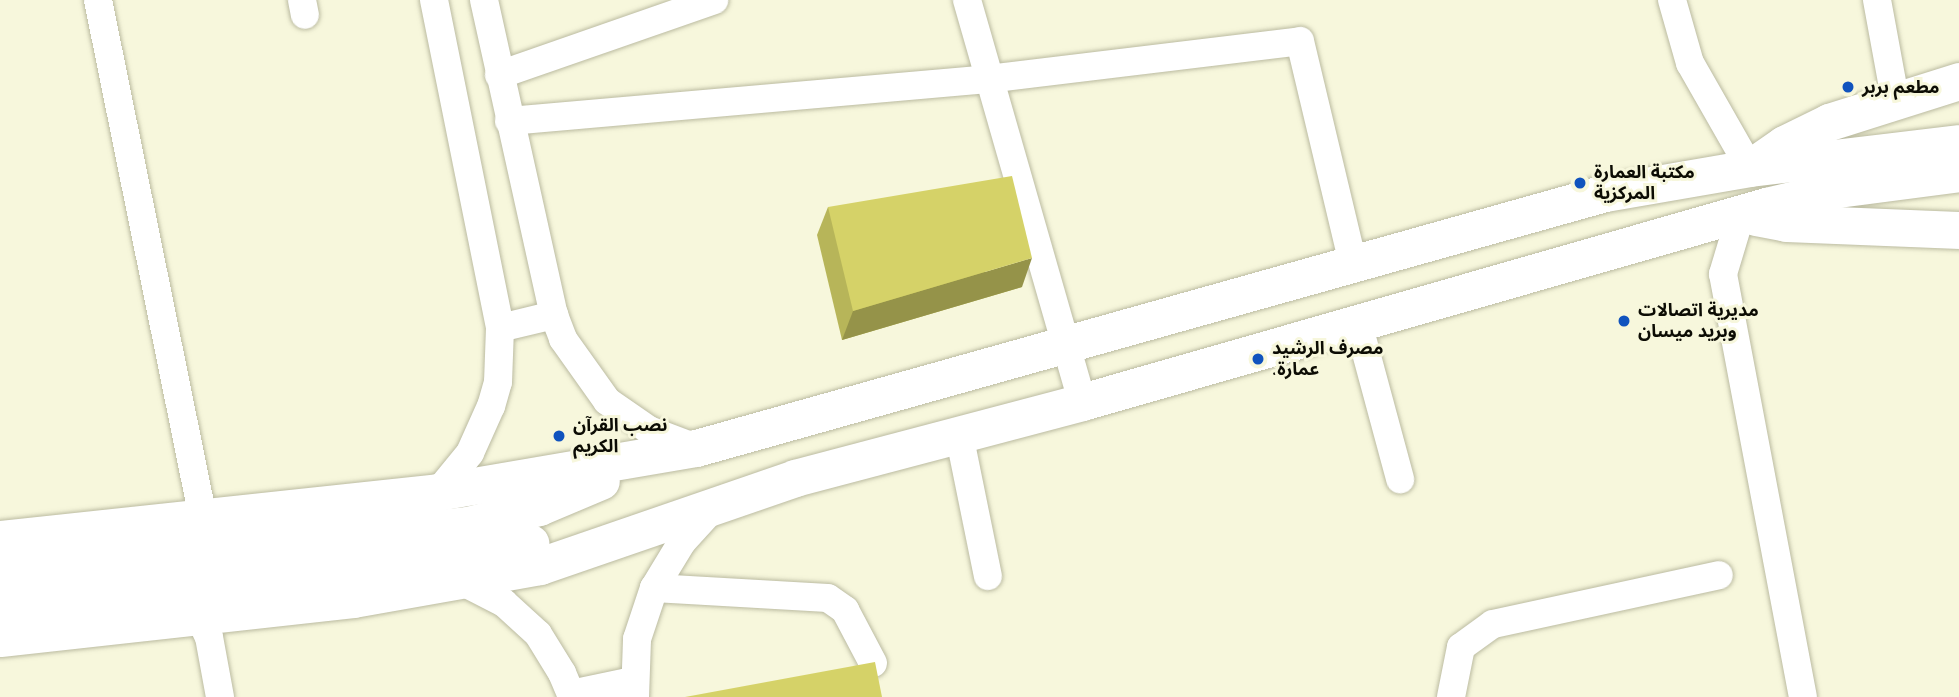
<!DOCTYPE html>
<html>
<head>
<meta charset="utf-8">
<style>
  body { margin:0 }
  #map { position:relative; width:1959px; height:697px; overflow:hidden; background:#f7f7dc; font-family:Roboto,"Noto Sans Arabic",sans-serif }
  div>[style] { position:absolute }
  .roads { filter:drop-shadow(0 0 2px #bbbba1) drop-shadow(0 0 2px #bbbba1) }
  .minor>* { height:28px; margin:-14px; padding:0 14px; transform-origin:14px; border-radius:14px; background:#fff }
  .major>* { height:37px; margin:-18.5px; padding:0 18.5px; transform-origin:18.5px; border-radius:18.5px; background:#fff }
  .wall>* { inset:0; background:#b7b559 }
  .shaded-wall>* { inset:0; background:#959349 }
  .building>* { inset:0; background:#d5d268 }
  .dots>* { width:19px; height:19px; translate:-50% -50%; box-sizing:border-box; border:4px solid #f7f7dc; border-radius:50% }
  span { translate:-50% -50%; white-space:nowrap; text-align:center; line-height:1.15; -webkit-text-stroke:6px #f7f7dc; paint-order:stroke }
  .poi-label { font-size:18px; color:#0c0c04; font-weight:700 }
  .left { translate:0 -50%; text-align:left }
</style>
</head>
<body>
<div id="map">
  <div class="roads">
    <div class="minor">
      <div style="left:98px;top:0;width:529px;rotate:78.54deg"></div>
      <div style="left:302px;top:0;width:15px;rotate:79deg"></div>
      <div style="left:434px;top:0;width:335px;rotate:78.6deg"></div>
      <div style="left:500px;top:328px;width:54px;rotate:92.1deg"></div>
      <div style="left:498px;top:382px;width:25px;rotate:106deg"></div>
      <div style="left:491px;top:406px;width:51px;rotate:114.1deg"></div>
      <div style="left:470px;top:453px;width:50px;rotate:129.4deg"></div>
      <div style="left:484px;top:0;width:323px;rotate:77.5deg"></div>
      <div style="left:554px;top:315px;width:26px;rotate:69deg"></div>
      <div style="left:563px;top:339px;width:76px;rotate:54.6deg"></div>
      <div style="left:607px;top:401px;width:51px;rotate:34.6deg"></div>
      <div style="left:649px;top:430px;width:50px;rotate:21deg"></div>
      <div style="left:967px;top:0;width:418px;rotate:74deg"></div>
      <div style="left:1672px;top:0;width:66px;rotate:74.1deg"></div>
      <div style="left:1690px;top:63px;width:121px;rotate:60.3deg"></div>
      <div style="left:1877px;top:0;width:100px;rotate:79.6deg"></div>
      <div style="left:499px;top:75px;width:228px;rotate:-19.2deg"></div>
      <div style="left:509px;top:121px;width:481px;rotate:-5deg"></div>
      <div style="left:988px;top:79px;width:314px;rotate:-6.9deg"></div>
      <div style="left:1300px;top:41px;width:228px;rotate:76.6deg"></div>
      <div style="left:1741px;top:214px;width:63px;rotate:106.7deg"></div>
      <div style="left:1723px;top:274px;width:430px;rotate:79.3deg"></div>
      <div style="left:1358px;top:323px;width:162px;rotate:74.9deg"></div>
      <div style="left:500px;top:328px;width:56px;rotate:-13.5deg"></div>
      <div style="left:959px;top:434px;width:145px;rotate:78.5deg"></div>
      <div style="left:463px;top:582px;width:46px;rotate:27.1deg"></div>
      <div style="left:504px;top:603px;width:46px;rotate:42.4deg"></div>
      <div style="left:538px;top:634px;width:46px;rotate:58.4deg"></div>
      <div style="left:562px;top:673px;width:26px;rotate:67deg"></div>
      <div style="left:654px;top:588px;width:174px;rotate:3.3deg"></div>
      <div style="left:828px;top:598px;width:21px;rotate:35deg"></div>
      <div style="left:845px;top:610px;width:60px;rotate:62.2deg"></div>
      <div style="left:199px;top:616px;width:23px;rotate:65deg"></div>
      <div style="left:209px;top:637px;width:61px;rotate:79.6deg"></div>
      <div style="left:571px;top:694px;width:62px;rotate:-12deg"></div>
      <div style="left:635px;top:697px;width:58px;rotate:-88deg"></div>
      <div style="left:637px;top:639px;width:54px;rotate:-71.6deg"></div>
      <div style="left:654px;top:588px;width:54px;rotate:-58.7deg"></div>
      <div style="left:682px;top:542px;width:47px;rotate:-47.6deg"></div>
      <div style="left:1451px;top:697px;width:51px;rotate:-78.7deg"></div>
      <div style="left:1461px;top:647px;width:39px;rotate:-36deg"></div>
      <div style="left:1493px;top:624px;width:231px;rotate:-12.2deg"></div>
    </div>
    <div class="major">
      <div style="left:1757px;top:163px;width:33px;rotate:-35deg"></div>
      <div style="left:1784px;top:144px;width:50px;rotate:-26.1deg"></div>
      <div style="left:1829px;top:122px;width:136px;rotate:-17.5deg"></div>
      <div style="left:1756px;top:217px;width:31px;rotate:11deg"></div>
      <div style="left:1786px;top:223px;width:173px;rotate:2.3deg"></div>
      <div style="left:0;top:539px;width:441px;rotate:-6.1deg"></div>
      <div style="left:438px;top:492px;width:262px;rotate:-9.7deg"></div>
      <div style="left:696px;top:448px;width:944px;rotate:-15.67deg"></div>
      <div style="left:1605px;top:193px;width:147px;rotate:-9.8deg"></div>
      <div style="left:1750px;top:168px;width:210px;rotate:-6.8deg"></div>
      <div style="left:0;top:575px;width:471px;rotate:-6.1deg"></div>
      <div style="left:468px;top:525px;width:73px;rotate:-14.2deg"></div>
      <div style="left:539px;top:507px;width:67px;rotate:-22.8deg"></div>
      <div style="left:0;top:605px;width:534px;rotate:-6.67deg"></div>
      <div style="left:0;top:638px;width:355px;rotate:-6.3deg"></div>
      <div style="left:353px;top:599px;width:190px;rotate:-10deg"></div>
      <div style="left:540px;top:566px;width:270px;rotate:-19deg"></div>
      <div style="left:795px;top:478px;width:297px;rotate:-14.8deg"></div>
      <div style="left:1082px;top:402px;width:712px;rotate:-15.99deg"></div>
      <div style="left:1766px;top:206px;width:74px;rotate:-13.3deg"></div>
      <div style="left:1838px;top:189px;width:122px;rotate:-7.5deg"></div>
    </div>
  </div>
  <div class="wall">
    <div style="clip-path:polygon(828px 207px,1022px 287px,842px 340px,817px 235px)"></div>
  </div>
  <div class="shaded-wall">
    <div style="clip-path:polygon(1032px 258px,1022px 287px,842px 340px,853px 311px)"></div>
  </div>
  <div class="building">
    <div style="clip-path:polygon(1012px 176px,1032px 258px,853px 311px,828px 207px)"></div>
    <div style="clip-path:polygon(875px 662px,882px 697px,685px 697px)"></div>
  </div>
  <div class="dots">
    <div style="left:1848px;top:87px;background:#1053be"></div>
    <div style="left:1580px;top:183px;background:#1053be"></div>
    <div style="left:1624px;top:321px;background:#1053be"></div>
    <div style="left:1258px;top:359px;background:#1053be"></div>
    <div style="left:559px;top:436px;background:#1053be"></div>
  </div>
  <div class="poi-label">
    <span class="left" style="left:1862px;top:87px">مطعم بربر</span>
    <span class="left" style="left:1594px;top:183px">مكتبة العمارة<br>المركزية</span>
    <span class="left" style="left:1638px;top:321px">مديرية اتصالات<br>وبريد ميسان</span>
    <span class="left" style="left:1272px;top:359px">مصرف الرشيد<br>.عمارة</span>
    <span class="left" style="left:573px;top:436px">نصب القرآن<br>الكريم</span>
  </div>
</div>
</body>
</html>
